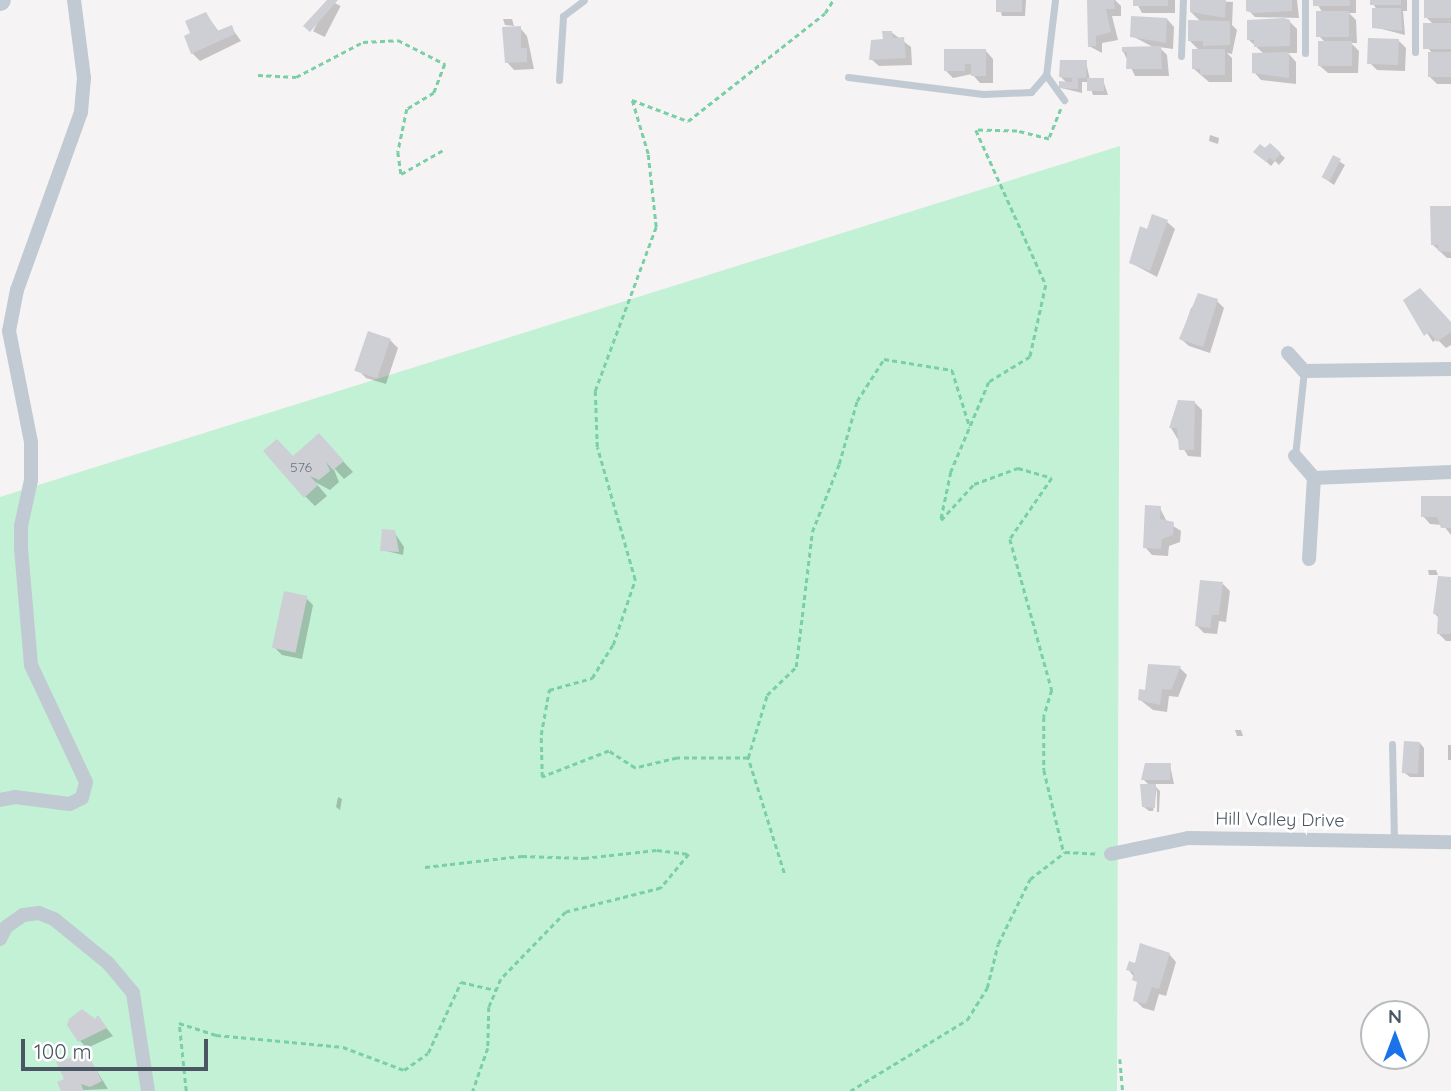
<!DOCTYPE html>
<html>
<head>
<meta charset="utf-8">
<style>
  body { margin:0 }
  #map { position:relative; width:1451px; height:1091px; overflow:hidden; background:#f5f3f3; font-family:Quicksand,sans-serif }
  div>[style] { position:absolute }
  .green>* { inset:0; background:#c3f1d5 }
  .shadow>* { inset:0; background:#0003; transform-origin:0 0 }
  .building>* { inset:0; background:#cdcfd5; transform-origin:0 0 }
  .path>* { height:2.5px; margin-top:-1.25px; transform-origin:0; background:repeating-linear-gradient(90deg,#7ad0a6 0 5px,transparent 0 8.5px) }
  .lane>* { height:7px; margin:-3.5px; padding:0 3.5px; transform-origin:3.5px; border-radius:3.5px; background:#c1cad2 }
  .street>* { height:14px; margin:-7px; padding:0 7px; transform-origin:7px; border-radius:7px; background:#c1cad2 }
  .secondary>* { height:19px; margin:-9.5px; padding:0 9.5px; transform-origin:9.5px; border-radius:9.5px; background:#c1cbd6 }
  span { translate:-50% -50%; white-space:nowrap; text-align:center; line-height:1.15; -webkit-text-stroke:6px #fff; paint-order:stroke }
  .number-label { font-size:14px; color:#6b747e }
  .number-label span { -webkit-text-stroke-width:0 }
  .street-label { font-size:18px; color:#4a5661 }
  .north { position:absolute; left:1360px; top:1000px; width:70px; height:70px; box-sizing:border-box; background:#fff; border:2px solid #b7bbc0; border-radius:50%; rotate:0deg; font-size:19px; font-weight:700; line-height:28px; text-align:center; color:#4a5661 }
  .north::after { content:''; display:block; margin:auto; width:24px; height:32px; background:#1a73e8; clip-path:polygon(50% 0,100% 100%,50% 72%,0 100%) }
  .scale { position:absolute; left:21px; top:1039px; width:187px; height:32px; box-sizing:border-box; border:4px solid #4a5661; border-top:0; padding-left:9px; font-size:21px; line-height:24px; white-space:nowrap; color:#4a5661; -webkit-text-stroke:5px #fff; paint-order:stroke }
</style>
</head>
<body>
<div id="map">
  <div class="green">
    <div style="clip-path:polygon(1120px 146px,1117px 1091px,0 1091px,0 497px)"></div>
  </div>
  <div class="shadow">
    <div style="left:329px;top:0;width:13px;height:35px;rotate:27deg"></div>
    <div style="clip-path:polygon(998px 0,1026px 0,1025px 16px,1002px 16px)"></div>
    <div style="clip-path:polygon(1089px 0,1115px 0,1121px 6px,1121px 16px,1112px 16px,1118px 40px,1102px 43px,1102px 53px,1089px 46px)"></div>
    <div style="clip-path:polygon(1135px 0,1175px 0,1175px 13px,1142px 13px)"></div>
    <div style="clip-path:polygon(1192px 0,1233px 2px,1232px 25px,1237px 30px,1232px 54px,1227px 53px,1232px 58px,1232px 82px,1209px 82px,1194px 69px,1200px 51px,1189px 40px,1201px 22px,1191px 12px)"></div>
    <div style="clip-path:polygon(1248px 0,1297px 0,1299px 18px,1255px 17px,1248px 10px)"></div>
    <div style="clip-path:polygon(1315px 0,1356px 0,1356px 13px,1349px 13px,1356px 20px,1357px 43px,1351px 43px,1359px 51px,1358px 73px,1328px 73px,1320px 66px,1326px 43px,1319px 36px,1322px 12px)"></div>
    <div style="clip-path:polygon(1371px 0,1407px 0,1407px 11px,1403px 11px,1405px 35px,1374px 27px,1377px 10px)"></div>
    <div style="clip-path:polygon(1426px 0,1451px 0,1451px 84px,1437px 84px,1429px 76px,1433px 54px,1428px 48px,1434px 25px,1426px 17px)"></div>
    <div style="clip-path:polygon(206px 14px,219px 32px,231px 27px,241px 41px,200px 61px,192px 53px,192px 34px)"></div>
    <div style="clip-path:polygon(503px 19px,512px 19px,514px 26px,505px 25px)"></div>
    <div style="clip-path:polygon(1167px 19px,1174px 27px,1173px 49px,1159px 47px,1167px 55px,1169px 76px,1135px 76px,1123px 51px,1155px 48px,1132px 36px)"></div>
    <div style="clip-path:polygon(1289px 21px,1297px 29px,1297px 53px,1288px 53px,1296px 62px,1296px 84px,1261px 80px,1254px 72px,1264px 54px,1249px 40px)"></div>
    <div style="clip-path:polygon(520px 28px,527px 36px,534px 69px,514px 70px,507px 62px)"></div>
    <div style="clip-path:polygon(891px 32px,911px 47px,912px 65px,879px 66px,871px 59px)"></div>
    <div style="clip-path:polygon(1398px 40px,1406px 48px,1405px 71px,1377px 70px,1370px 63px)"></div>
    <div style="clip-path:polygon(986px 51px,993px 59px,993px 83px,980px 83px,972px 74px,953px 78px,945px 70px)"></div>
    <div style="clip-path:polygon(1086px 62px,1090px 80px,1103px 80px,1108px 95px,1093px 95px,1089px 82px,1082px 82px,1082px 93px,1061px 88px,1068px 84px,1061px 77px)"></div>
    <div style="clip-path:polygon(1210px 135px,1219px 138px,1218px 144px,1209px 141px)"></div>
    <div style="clip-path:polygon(1270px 145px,1285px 158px,1279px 165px,1275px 161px,1271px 166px,1256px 152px)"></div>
    <div style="clip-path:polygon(1334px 158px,1345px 165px,1334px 185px,1324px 178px)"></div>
    <div style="clip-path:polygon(1451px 209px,1451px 258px,1447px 258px,1433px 245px)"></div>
    <div style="clip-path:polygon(1167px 222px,1175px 229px,1157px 277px,1131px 263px,1148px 231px)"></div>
    <div style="clip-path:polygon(1217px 301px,1224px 308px,1210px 353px,1189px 346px,1181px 339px,1191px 308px)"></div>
    <div style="clip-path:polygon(1406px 301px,1451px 325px,1451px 345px,1446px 348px,1437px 339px,1433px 342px)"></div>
    <div style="clip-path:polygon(390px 340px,398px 348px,386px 384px,366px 378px,358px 370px)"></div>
    <div style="clip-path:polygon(1194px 402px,1202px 410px,1201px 457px,1188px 456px,1171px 428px)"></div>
    <div style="clip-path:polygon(329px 446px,353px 472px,344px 479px,333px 467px,339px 482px,330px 490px,315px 482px,327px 496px,315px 506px,305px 496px,293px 458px)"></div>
    <div style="clip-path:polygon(1451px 498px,1451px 535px,1443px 525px,1430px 524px,1423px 516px)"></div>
    <div style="clip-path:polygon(1160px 508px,1167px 522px,1181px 531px,1180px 542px,1169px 546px,1168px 556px,1152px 555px,1145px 547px)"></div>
    <div style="clip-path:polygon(394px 532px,404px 547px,403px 555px,382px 550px)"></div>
    <div style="clip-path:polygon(1428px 570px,1436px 570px,1438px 575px,1429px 575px)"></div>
    <div style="clip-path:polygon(1451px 580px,1451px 641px,1446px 641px,1438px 633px,1439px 618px,1435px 614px)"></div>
    <div style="clip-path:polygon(1223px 584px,1230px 591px,1226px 622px,1219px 621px,1217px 634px,1204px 633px,1197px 626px)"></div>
    <div style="clip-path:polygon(306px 598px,313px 605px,302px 659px,282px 655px,274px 647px)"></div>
    <div style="clip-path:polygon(1180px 668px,1187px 675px,1178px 697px,1169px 696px,1167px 712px,1153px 710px,1139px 699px)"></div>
    <div style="clip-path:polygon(1235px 730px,1241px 730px,1243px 736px,1237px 736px)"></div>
    <div style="clip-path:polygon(1420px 743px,1424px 748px,1424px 777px,1410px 777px,1405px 773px)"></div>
    <div style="left:1448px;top:745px;width:3px;height:15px"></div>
    <div style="clip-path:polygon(1170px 765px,1174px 784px,1153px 784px,1157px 788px,1153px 811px,1149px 811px,1144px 807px,1150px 786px,1143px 779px)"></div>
    <div style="clip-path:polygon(1157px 788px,1160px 791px,1159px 812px,1157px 812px)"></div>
    <div style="clip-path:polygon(338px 797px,342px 799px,340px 810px,336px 807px)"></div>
    <div style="clip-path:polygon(1169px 954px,1176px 962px,1166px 996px,1159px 994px,1154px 1011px,1143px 1008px,1135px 1000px,1139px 984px,1128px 969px)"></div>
    <div style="clip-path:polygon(98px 1018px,113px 1036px,87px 1048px,80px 1041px)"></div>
    <div style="clip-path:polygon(87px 1055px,108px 1089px,63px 1091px,66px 1080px)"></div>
  </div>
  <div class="building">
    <div style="clip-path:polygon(327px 0,338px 0,310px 32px,303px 26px)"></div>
    <div style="left:996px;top:0;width:26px;height:12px"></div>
    <div style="clip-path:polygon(1087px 0,1114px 0,1115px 9px,1106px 9px,1111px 32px,1096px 36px,1096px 46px,1088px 47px)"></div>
    <div style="left:1133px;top:0;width:35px;height:6px"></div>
    <div style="clip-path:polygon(1190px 0,1226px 0,1225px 18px,1190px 12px)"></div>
    <div style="clip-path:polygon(1246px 0,1292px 0,1292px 11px,1253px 13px,1246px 11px)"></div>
    <div style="left:1313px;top:0;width:37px;height:6px"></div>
    <div style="left:1370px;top:0;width:31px;height:5px"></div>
    <div style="left:1424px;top:0;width:27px;height:18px"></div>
    <div style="clip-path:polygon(1372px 8px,1401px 8px,1402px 31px,1372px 28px)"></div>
    <div style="left:1316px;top:11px;width:33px;height:26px"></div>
    <div style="clip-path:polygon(206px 12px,217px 31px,232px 25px,235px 34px,191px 54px,184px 36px,190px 33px,185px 21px)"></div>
    <div style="clip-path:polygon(1131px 16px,1167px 18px,1166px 43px,1130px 37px)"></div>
    <div style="clip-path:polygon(1284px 18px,1290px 20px,1290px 46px,1254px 47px,1254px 40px,1247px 40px,1247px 20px)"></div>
    <div style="clip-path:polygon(1188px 20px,1230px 21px,1230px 45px,1203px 46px,1203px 41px,1188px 41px)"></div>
    <div style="left:1423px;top:23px;width:28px;height:26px"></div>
    <div style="clip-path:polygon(521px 26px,521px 48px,527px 48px,527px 62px,505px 63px,502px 27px)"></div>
    <div style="clip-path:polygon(882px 31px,892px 31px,893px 38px,904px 37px,906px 58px,869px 60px,871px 40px,883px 39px)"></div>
    <div style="left:1368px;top:38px;width:31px;height:26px;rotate:2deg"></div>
    <div style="left:1318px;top:41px;width:34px;height:25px"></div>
    <div style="clip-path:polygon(1122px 47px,1161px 46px,1162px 69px,1126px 69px,1127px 52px,1122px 52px)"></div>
    <div style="clip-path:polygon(944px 49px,986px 49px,986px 76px,971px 76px,971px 64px,965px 64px,965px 71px,944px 71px)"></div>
    <div style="clip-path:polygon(1192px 49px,1225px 49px,1225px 75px,1200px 75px,1200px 69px,1192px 69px)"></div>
    <div style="clip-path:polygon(1289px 52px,1289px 78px,1252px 73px,1252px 53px)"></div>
    <div style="left:1428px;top:52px;width:23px;height:25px"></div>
    <div style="clip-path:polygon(1060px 60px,1087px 60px,1086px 78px,1078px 78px,1078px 89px,1059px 88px,1059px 81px,1072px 82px,1072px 78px,1059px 77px)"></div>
    <div style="left:1087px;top:78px;width:17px;height:13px"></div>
    <div style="clip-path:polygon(1270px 143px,1281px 153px,1274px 162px,1270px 158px,1266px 162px,1253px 152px,1260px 144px,1265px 148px)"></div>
    <div style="left:1333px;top:155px;width:9px;height:25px;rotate:27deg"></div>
    <div style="clip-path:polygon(1430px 206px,1451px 206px,1451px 252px,1438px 251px,1438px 245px,1431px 245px)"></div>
    <div style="clip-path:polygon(1152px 214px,1168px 220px,1150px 271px,1129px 263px,1140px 226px,1147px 229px)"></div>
    <div style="clip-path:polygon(1420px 288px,1451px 322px,1451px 332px,1437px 342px,1429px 332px,1424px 336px,1403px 300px)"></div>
    <div style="clip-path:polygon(1198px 293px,1218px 299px,1203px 347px,1179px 339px)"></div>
    <div style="left:368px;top:331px;width:24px;height:42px;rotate:19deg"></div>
    <div style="clip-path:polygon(1178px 400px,1195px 401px,1194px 450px,1179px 450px,1177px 428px,1169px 428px)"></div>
    <div style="clip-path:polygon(319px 433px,344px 461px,333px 470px,326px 462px,330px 471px,319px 480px,310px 476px,318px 485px,304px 498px,263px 451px,277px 439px,293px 456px)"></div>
    <div style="clip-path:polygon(1421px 496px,1451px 496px,1451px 528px,1441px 528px,1437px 517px,1421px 517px)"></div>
    <div style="clip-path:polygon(1145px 505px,1161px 506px,1160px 519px,1174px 522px,1173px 535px,1162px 539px,1161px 549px,1143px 548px)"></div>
    <div style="clip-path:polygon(382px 529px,395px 530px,399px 552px,380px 551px)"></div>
    <div style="clip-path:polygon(1438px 576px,1451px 577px,1451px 634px,1437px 634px,1438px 614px,1433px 614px)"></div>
    <div style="clip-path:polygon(1200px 580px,1223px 582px,1219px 615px,1212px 615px,1210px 628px,1195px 626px)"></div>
    <div style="left:284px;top:591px;width:24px;height:58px;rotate:12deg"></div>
    <div style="clip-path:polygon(1148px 664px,1181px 666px,1171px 690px,1162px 689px,1160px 705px,1138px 700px,1139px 689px,1145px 690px)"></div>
    <div style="left:1404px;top:741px;width:16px;height:32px;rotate:4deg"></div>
    <div style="clip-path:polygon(1145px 763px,1171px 763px,1170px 780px,1141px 780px)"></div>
    <div style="clip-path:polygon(1140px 784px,1156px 784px,1155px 808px,1142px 807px)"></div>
    <div style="clip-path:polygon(1140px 943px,1170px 953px,1159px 989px,1152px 987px,1146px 1004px,1133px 1001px,1137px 982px,1132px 980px,1134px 972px,1126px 970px,1129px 961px,1135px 963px)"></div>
    <div style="clip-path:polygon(82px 1009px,95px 1019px,98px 1015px,107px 1028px,78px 1042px,67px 1025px,69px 1019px)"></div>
    <div style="clip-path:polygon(87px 1053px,102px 1081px,90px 1087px,81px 1084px,84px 1091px,61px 1091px,57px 1082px,64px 1079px,56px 1062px)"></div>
  </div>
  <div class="path">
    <div style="left:258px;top:75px;width:38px;rotate:3deg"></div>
    <div style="left:296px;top:77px;width:76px;rotate:-27.6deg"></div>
    <div style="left:363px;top:42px;width:35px;rotate:-3deg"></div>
    <div style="left:398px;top:40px;width:53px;rotate:27.1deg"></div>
    <div style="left:445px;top:64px;width:31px;rotate:111deg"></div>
    <div style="left:434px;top:93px;width:31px;rotate:149deg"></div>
    <div style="left:407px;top:109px;width:44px;rotate:101.8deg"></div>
    <div style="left:398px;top:152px;width:22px;rotate:82deg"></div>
    <div style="left:401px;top:174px;width:51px;rotate:-29.6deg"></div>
    <div style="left:1061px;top:109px;width:32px;rotate:112deg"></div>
    <div style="left:1049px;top:139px;width:33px;rotate:-166deg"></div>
    <div style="left:1017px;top:131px;width:41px;rotate:-178.6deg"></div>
    <div style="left:976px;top:130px;width:170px;rotate:65.7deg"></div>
    <div style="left:1046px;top:285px;width:74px;rotate:102.5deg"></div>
    <div style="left:1030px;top:357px;width:48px;rotate:148.6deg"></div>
    <div style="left:989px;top:382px;width:98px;rotate:112.9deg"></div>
    <div style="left:951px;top:472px;width:49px;rotate:101.8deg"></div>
    <div style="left:941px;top:520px;width:49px;rotate:-47.5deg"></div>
    <div style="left:974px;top:484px;width:47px;rotate:-20deg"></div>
    <div style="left:1018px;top:468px;width:35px;rotate:16deg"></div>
    <div style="left:1052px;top:478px;width:74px;rotate:124.5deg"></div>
    <div style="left:1010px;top:539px;width:157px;rotate:74.5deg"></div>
    <div style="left:1052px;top:690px;width:28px;rotate:107deg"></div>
    <div style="left:1044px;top:717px;width:53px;rotate:90deg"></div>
    <div style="left:1044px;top:770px;width:85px;rotate:76.5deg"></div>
    <div style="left:748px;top:758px;width:66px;rotate:-73.2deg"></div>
    <div style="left:767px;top:695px;width:40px;rotate:-44deg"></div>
    <div style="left:796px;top:667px;width:136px;rotate:-83.2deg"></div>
    <div style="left:812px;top:532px;width:73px;rotate:-68.3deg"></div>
    <div style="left:839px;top:464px;width:66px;rotate:-74.1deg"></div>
    <div style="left:857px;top:401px;width:50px;rotate:-57.3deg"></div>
    <div style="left:884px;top:359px;width:69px;rotate:9.2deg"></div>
    <div style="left:952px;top:370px;width:60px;rotate:72.5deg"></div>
    <div style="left:425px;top:867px;width:98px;rotate:-6.5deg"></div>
    <div style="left:522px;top:856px;width:62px;rotate:1.8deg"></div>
    <div style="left:584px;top:858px;width:73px;rotate:-6.3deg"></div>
    <div style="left:657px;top:850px;width:32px;rotate:7deg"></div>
    <div style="left:689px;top:854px;width:44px;rotate:129.5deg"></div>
    <div style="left:661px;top:888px;width:98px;rotate:165.8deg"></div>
    <div style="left:566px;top:912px;width:93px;rotate:134.1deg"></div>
    <div style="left:501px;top:979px;width:30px;rotate:113deg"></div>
    <div style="left:489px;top:1007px;width:41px;rotate:91.4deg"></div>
    <div style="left:488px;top:1048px;width:46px;rotate:109.2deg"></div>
    <div style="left:784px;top:873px;width:121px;rotate:-107.4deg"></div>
    <div style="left:748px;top:758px;width:71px;rotate:180deg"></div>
    <div style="left:677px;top:758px;width:43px;rotate:166.6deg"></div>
    <div style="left:635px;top:768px;width:31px;rotate:-147deg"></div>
    <div style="left:609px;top:751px;width:72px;rotate:158.8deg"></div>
    <div style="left:542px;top:777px;width:42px;rotate:-91.4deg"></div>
    <div style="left:541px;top:735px;width:46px;rotate:-79.9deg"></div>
    <div style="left:549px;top:690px;width:45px;rotate:-15.6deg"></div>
    <div style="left:592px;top:678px;width:39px;rotate:-58deg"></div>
    <div style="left:613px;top:645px;width:69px;rotate:-71.3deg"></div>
    <div style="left:635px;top:580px;width:138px;rotate:-105.9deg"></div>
    <div style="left:597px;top:447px;width:56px;rotate:-92deg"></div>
    <div style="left:595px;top:391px;width:175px;rotate:-69.6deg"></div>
    <div style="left:656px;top:227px;width:73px;rotate:-96.3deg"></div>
    <div style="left:648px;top:154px;width:56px;rotate:-106.5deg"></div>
    <div style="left:632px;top:100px;width:60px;rotate:20.6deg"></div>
    <div style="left:688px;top:121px;width:174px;rotate:-38.2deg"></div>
    <div style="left:825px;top:13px;width:15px;rotate:-58deg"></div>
    <div style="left:1120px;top:1059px;width:32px;rotate:85deg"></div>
    <div style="left:186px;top:1091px;width:68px;rotate:-95.9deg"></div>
    <div style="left:179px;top:1023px;width:39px;rotate:18deg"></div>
    <div style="left:216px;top:1035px;width:128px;rotate:5.4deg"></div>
    <div style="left:343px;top:1047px;width:65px;rotate:20.7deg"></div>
    <div style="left:404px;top:1070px;width:29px;rotate:-35deg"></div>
    <div style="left:428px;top:1053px;width:78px;rotate:-65.1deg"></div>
    <div style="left:461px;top:982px;width:36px;rotate:13deg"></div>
    <div style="left:850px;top:1091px;width:137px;rotate:-31.3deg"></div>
    <div style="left:967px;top:1020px;width:38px;rotate:-58deg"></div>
    <div style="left:987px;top:988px;width:45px;rotate:-76deg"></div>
    <div style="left:998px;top:944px;width:72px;rotate:-63.8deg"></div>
    <div style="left:1030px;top:879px;width:44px;rotate:-37.6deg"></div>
    <div style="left:1065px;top:852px;width:34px;rotate:3deg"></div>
  </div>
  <div class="lane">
    <div style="left:1055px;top:0;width:76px;rotate:96.8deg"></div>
    <div style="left:1046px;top:75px;width:31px;rotate:54deg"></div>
    <div style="left:1305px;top:0;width:53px;rotate:90deg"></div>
    <div style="left:1415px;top:0;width:52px;rotate:90deg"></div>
    <div style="left:1181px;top:56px;width:56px;rotate:-88deg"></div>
    <div style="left:848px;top:77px;width:136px;rotate:7.2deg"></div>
    <div style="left:983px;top:94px;width:48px;rotate:-2.4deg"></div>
    <div style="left:1031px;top:92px;width:23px;rotate:-49deg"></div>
    <div style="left:559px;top:80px;width:64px;rotate:-86.4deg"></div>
    <div style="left:563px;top:16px;width:26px;rotate:-37deg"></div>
    <div style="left:1295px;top:456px;width:85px;rotate:-84deg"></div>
    <div style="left:1392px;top:744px;width:96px;rotate:88.8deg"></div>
  </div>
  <div class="street">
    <div style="left:1288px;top:353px;width:24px;rotate:48deg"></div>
    <div style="left:1304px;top:371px;width:147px;rotate:-0.8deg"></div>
    <div style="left:1295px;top:456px;width:29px;rotate:49deg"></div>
    <div style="left:1314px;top:478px;width:137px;rotate:-2.5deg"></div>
    <div style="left:1309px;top:559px;width:81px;rotate:-86.5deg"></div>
    <div style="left:0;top:800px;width:15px;rotate:-11deg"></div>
    <div style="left:15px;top:797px;width:55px;rotate:7.3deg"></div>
    <div style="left:70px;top:804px;width:13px;rotate:-27deg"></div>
    <div style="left:82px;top:798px;width:16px;rotate:-76deg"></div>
    <div style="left:86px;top:782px;width:129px;rotate:-115.2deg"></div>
    <div style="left:31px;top:665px;width:116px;rotate:-94.9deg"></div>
    <div style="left:21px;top:549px;width:23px;rotate:-90deg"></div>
    <div style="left:21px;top:526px;width:47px;rotate:-77.7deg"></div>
    <div style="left:31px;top:480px;width:38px;rotate:-90deg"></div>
    <div style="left:31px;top:442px;width:113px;rotate:-101.2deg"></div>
    <div style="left:9px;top:331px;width:42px;rotate:-79deg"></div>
    <div style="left:17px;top:290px;width:189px;rotate:-70.2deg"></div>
    <div style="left:81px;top:112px;width:34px;rotate:-85deg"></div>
    <div style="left:84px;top:78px;width:79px;rotate:-97.3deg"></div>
    <div style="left:1111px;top:854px;width:79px;rotate:-11.7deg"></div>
    <div style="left:1188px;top:838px;width:263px;rotate:0.9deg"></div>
    <div style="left:0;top:939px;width:13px;rotate:-63deg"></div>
    <div style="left:6px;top:927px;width:21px;rotate:-35deg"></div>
    <div style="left:23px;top:915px;width:16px;rotate:-7deg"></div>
    <div style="left:39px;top:913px;width:16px;rotate:22deg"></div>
    <div style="left:54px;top:919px;width:70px;rotate:39.2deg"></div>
    <div style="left:108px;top:963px;width:39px;rotate:50deg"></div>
    <div style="left:133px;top:993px;width:99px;rotate:81.3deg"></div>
  </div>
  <div class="secondary">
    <div style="left:0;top:1px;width:1px;rotate:-45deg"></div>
  </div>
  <div class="number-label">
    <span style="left:301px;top:467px">576</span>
  </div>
  <div class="street-label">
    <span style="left:1280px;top:820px;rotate:1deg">Hill Valley Drive</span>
  </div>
  <div class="north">N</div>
  <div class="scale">100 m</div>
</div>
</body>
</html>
